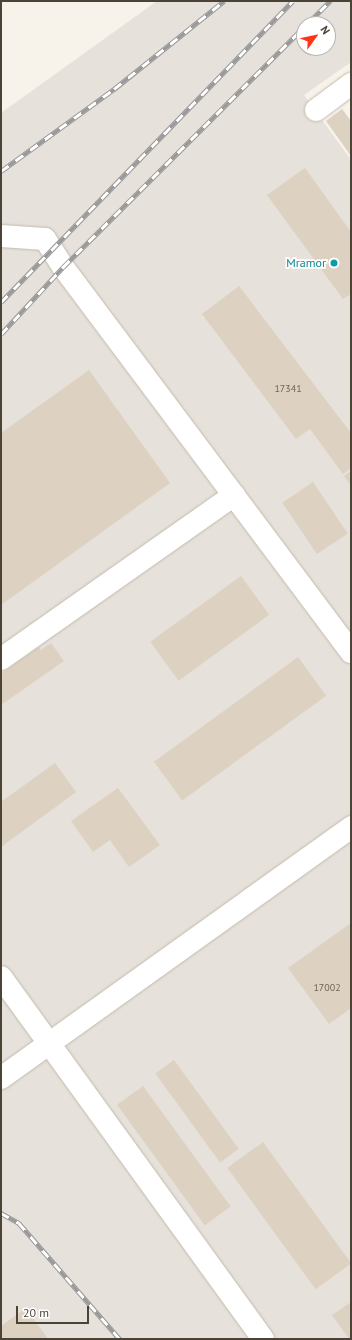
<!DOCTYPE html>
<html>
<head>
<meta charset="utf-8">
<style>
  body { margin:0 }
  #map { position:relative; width:352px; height:1340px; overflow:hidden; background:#f7f2ea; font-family:"PT Sans",sans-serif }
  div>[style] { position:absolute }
  .industrial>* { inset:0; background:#e6e1db }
  .building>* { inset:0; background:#ddd1c1; transform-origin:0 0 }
  .roads { filter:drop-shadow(0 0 1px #c3baab) drop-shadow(0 0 1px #c3baab) }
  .minor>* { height:22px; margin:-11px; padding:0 11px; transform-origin:11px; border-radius:11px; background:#fff }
  .rail>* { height:4.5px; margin-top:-2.25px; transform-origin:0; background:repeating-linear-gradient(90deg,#fff 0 9px,#999 0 18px); box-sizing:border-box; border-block:1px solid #999 }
  .dots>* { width:11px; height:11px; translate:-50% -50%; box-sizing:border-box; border:2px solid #fff; border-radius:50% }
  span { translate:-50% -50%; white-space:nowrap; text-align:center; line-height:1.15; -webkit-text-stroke:3.5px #fff; paint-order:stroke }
  .number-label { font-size:10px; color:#70665a }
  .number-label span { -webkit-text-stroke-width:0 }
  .culture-label { font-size:12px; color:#0d838f }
  .right { translate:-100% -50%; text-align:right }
  .frame { position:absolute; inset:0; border:2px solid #4c4337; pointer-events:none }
  .north { position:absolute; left:296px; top:16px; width:40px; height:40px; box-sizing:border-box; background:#fff; border:1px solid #b7b4af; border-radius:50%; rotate:57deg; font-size:11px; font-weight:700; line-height:16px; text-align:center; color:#4c4337 }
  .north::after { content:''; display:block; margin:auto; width:14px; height:18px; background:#ff3519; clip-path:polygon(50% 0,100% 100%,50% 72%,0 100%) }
  .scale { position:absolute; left:16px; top:1306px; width:73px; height:18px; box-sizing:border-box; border:2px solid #4c4337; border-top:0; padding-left:5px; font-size:12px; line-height:14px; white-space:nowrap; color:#4c4337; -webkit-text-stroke:3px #fff; paint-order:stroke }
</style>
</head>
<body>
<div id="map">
  <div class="industrial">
    <div style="clip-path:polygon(evenodd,157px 1px,351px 1px,351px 62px,304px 95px,351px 160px,351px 1339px,1px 1339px,1px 113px,157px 1px,304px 24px,328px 24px,328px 48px,304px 48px,304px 24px)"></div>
  </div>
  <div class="building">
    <div style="clip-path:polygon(342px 109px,351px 121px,351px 156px,326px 121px)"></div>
    <div style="clip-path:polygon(305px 168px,351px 232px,351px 294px,343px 299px,267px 195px)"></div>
    <div style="clip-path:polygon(239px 286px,351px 433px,351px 468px,343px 474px,310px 429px,296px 439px,202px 314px)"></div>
    <div style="clip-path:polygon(89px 370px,170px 483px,1px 605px,1px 433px)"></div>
    <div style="clip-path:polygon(351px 471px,351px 486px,344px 476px)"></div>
    <div style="left:313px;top:482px;width:62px;height:37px;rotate:56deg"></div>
    <div style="left:241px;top:576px;width:48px;height:112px;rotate:54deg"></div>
    <div style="clip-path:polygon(51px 643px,64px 661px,1px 705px,1px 674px,39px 647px,41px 650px)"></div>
    <div style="left:298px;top:657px;width:48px;height:178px;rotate:54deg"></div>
    <div style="clip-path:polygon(55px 763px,76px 792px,1px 847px,1px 802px)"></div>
    <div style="clip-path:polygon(118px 788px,160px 845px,129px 867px,110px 840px,93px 852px,71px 821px)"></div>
    <div style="clip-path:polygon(351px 923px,351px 1008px,329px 1024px,288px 968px)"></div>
    <div style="left:174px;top:1060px;width:110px;height:23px;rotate:54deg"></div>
    <div style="left:143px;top:1086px;width:149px;height:32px;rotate:54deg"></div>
    <div style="left:263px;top:1142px;width:150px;height:44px;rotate:54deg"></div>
    <div style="clip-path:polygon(351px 1302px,351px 1339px,349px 1339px,332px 1315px)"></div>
    <div style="clip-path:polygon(26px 1308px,48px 1339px,1px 1339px,1px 1326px)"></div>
  </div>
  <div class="roads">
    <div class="minor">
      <div style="left:316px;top:110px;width:44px;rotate:-36.6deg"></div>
      <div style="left:1px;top:236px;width:44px;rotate:3.9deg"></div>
      <div style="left:45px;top:239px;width:33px;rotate:57deg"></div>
      <div style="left:63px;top:267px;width:481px;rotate:53.2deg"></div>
      <div style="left:1px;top:659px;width:285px;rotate:-35.1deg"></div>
      <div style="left:1px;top:977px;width:447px;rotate:54.1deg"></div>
      <div style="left:1px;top:1078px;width:431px;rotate:-35.6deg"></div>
    </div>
  </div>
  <div class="rail">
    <div style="left:307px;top:24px;width:33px;rotate:-45deg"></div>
    <div style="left:1px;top:171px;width:140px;rotate:-36deg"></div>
    <div style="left:114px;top:89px;width:141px;rotate:-38.7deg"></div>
    <div style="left:1px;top:302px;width:419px;rotate:-45.9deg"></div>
    <div style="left:1px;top:334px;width:91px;rotate:-47.2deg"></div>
    <div style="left:63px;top:267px;width:340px;rotate:-44.9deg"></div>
    <div style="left:1px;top:1213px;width:21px;rotate:29deg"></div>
    <div style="left:19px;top:1223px;width:154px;rotate:49deg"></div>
  </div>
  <div class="dots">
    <div style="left:334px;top:263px;background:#0f9aa8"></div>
  </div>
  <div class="number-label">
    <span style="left:288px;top:389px">17341</span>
    <span style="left:327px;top:988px">17002</span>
  </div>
  <div class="culture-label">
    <span class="right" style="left:326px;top:263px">Mramor</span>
  </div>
  <div class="frame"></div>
  <div class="north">N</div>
  <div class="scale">20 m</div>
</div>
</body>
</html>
